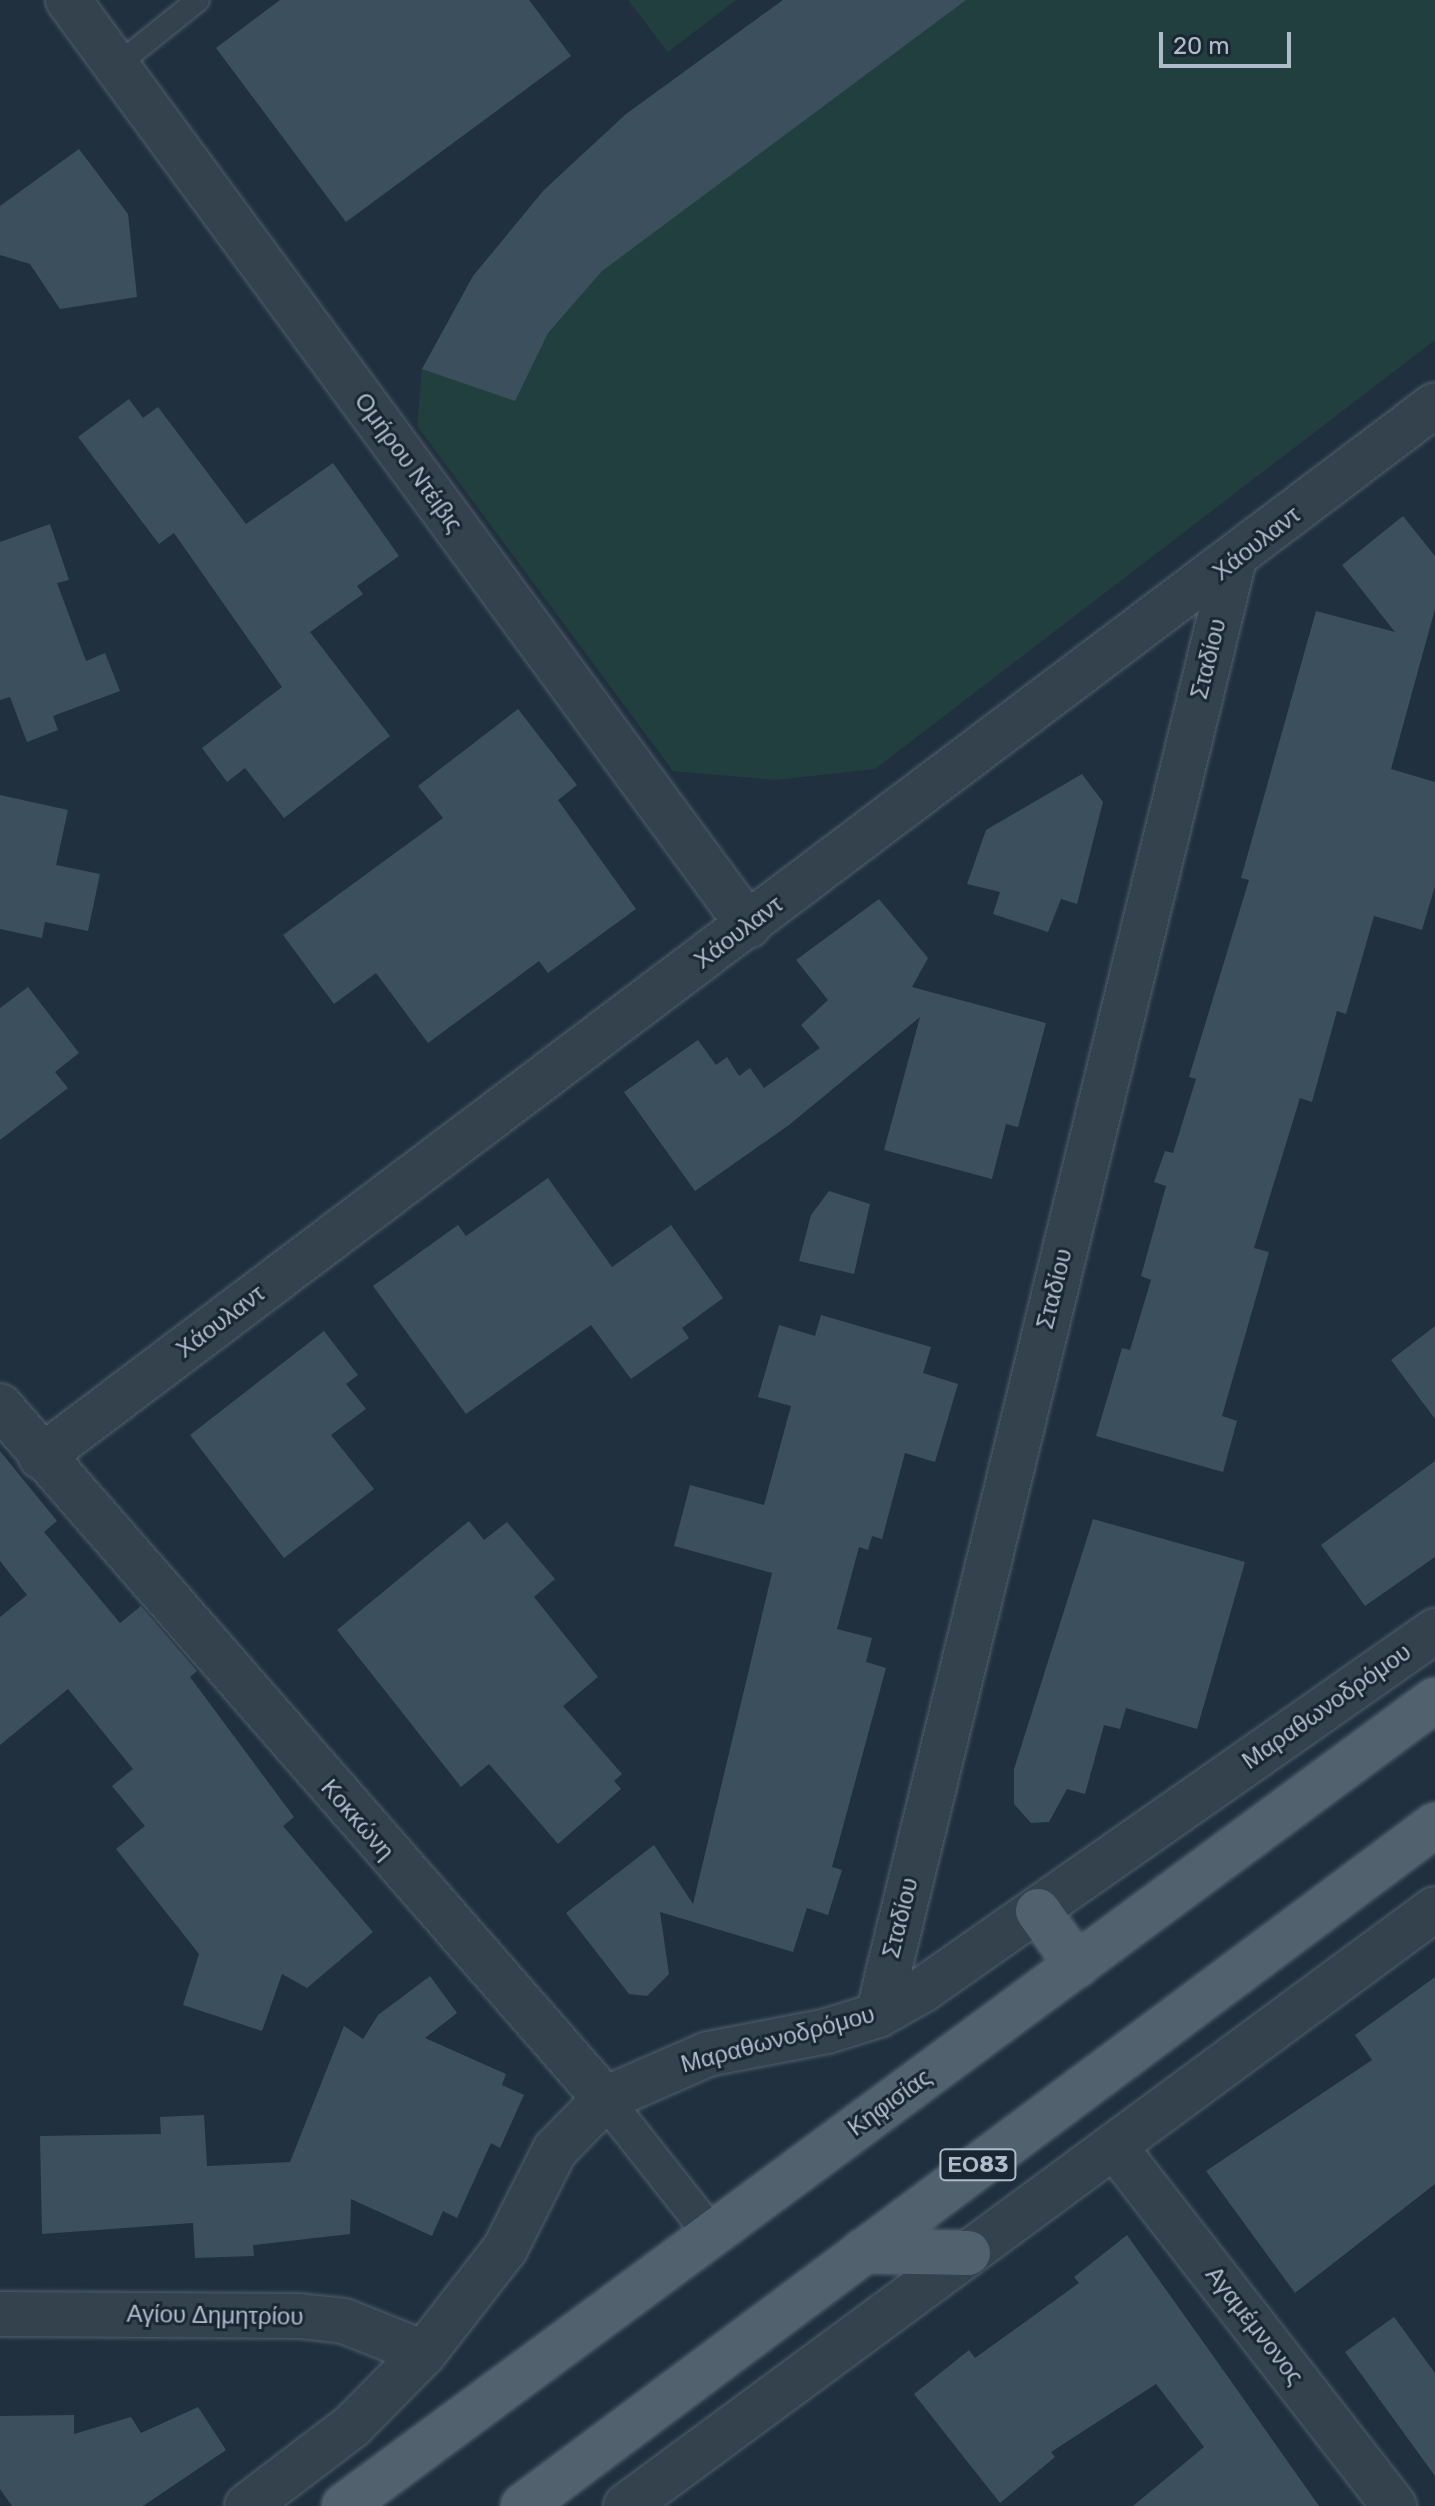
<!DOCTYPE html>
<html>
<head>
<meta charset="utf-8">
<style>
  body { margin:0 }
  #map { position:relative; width:1435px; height:2506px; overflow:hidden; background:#20303e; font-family:Rubik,sans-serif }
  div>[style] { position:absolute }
  .green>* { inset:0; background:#223f3f }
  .building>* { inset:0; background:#3c4f5d }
  .roads { filter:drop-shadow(0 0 2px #535f6c) drop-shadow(0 0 2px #535f6c) }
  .service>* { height:22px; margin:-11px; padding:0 11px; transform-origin:11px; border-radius:11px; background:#34424e }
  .pedestrian>* { height:34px; margin:-17px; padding:0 17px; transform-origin:17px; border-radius:17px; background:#34424e }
  .minor>* { height:44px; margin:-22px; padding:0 22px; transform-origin:22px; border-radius:22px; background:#34424e }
  .tertiary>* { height:44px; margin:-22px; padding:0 22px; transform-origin:22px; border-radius:22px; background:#34424e }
  .primary>* { height:44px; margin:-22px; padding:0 22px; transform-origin:22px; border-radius:22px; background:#52616e }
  span { translate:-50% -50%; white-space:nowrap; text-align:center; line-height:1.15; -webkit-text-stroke:6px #1a2733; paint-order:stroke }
  .shield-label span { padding:2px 6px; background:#1a2733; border:2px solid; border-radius:6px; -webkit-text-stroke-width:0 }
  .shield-label { font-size:22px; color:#b0bcc9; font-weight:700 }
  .street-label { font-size:24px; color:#b0bcc9 }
  .scale { position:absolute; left:1159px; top:32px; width:132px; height:36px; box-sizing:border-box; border:4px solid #b0bcc9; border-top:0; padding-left:10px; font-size:24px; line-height:28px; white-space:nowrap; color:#b0bcc9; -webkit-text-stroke:6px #1a2733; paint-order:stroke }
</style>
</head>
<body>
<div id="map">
  <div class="green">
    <div style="clip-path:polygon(628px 0,736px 0,668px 52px)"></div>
    <div style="clip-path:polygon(783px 0,1435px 0,1435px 340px,875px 769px,775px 780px,673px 771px,417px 426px,422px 369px,473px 276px,544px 190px,626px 114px)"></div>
  </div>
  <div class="building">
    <div style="clip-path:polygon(280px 0,529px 0,571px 56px,346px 222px,216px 48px)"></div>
    <div style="clip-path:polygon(783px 0,966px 0,602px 271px,548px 333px,515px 401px,422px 369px,473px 276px,544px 190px,626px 114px)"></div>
    <div style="clip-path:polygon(79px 149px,128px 214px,137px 297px,60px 309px,30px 264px,0 255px,0 206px)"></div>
    <div style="clip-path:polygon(129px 399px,143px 418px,158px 407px,246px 524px,333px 463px,399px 556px,357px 586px,363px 594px,310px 632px,390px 736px,284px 818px,245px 768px,227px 782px,202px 748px,282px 687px,174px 533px,159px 544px,78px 437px)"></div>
    <div style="clip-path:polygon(1403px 516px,1435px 556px,1435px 609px,1391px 769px,1435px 782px,1435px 886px,1422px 930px,1374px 916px,1346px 1014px,1337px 1011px,1312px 1102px,1300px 1098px,1254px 1248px,1269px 1252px,1222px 1416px,1237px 1421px,1223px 1472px,1096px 1436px,1122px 1348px,1130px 1350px,1151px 1280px,1141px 1276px,1166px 1186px,1154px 1182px,1165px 1151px,1173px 1153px,1196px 1079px,1189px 1077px,1249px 880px,1241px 878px,1316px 611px,1395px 632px,1342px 565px)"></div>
    <div style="clip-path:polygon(50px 524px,69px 580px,57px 583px,86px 661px,105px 653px,120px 691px,53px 716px,58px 730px,27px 742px,10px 697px,0 700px,0 542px)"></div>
    <div style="clip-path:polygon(518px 709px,577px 785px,558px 800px,636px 909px,548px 973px,539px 961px,428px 1043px,376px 973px,334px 1004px,283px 935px,443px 818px,418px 786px)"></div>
    <div style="clip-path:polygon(1082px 774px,1103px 802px,1077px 904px,1061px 899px,1048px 932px,993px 914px,1000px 892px,967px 884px,986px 830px)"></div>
    <div style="clip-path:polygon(0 795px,68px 810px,56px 865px,100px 874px,88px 931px,45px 922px,42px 938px,0 929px)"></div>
    <div style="clip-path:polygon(879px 899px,928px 958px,912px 987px,1046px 1023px,1018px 1127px,1006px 1124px,992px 1179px,884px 1150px,920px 1017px,789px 1125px,695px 1191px,624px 1092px,698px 1040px,716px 1065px,727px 1057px,739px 1076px,750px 1068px,764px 1088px,820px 1048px,801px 1025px,828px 1000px,796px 960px)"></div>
    <div style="clip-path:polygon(28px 987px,79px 1053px,55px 1072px,68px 1088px,0 1140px,0 1008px)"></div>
    <div style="clip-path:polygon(548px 1178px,612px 1267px,671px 1225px,723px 1298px,682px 1328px,689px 1338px,631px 1379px,591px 1325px,466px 1414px,373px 1286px,458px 1225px,466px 1236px)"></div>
    <div style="clip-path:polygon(829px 1191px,870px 1204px,854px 1274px,799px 1261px,811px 1215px)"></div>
    <div style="clip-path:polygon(821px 1315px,931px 1347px,923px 1373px,958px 1384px,935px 1462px,905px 1453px,882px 1539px,872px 1536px,868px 1550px,859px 1547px,837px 1629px,872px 1638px,866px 1662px,886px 1668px,832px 1867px,842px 1870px,828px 1915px,807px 1908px,793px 1952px,660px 1912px,669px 1974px,647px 1996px,629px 1994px,566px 1913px,654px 1845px,693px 1904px,772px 1573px,674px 1546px,690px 1485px,764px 1505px,791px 1406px,758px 1397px,779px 1325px,815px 1336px)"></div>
    <div style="clip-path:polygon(1435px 1326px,1435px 1419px,1391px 1360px)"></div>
    <div style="clip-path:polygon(324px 1331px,358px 1375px,346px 1384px,366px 1409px,331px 1435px,374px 1489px,284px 1558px,190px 1435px)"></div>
    <div style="clip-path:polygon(0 1451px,57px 1521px,44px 1532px,120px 1623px,141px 1606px,197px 1671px,190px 1677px,294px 1817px,283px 1826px,373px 1932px,307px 1988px,282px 1974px,262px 2031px,183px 2005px,199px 1954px,116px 1849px,145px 1826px,112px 1786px,133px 1769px,68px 1689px,0 1745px,0 1617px,27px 1595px,0 1561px)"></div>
    <div style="clip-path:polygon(1435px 1461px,1435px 1557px,1365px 1606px,1321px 1545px)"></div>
    <div style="clip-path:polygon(1093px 1519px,1245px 1562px,1197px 1729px,1126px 1708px,1120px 1729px,1104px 1725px,1085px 1794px,1067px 1789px,1049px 1822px,1031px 1823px,1014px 1804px,1014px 1769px)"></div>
    <div style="clip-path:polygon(469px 1521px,484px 1540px,507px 1522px,555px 1579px,534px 1597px,598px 1677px,563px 1706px,622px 1774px,614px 1781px,621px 1789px,558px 1844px,489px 1764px,461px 1787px,337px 1630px)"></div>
    <div style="clip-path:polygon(430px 1976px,457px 2013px,425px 2038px,506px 2074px,502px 2085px,524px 2095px,500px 2148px,491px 2143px,457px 2218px,443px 2211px,432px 2236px,351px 2199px,350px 2234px,253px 2245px,254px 2256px,195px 2258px,193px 2223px,42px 2234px,40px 2136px,161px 2134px,160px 2117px,204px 2115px,207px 2166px,290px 2162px,344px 2026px,363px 2039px,378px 2015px)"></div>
    <div style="clip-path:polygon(1435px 1977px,1435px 2184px,1295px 2293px,1206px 2171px,1372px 2060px,1355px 2035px)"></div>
    <div style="clip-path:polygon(1127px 2235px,1221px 2367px,1319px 2506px,1133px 2506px,1204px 2447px,1156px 2384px,1051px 2452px,1055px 2457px,1000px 2503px,914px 2394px,969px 2350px,975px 2358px,1079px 2283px,1074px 2277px)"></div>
    <div style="clip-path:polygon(1394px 2317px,1435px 2373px,1435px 2476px,1345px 2352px)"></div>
    <div style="clip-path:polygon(198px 2407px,226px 2450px,143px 2506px,12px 2506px,0 2489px,0 2416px,74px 2415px,74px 2434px,131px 2417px,141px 2433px)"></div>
  </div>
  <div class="roads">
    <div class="service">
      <div style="left:116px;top:66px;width:105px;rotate:-38.8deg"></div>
    </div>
    <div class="pedestrian">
      <div style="left:605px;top:2099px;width:173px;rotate:51.8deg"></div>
    </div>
    <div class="minor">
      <div style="left:68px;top:0;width:1149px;rotate:53.67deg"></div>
      <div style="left:0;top:1406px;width:920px;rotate:48.88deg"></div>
      <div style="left:41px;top:1457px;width:1746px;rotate:-37.04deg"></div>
      <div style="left:878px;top:2015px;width:1495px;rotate:-76.26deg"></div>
    </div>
    <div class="tertiary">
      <div style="left:1114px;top:2146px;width:456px;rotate:52.1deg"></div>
      <div style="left:0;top:2314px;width:299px;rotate:0.4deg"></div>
      <div style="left:299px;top:2316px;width:45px;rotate:6.3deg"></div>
      <div style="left:344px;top:2321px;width:86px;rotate:21.8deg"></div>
      <div style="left:247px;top:2506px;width:132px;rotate:-37.3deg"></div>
      <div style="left:352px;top:2426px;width:103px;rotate:-45.4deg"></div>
      <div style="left:424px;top:2353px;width:132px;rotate:-52.1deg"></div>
      <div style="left:505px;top:2249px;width:111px;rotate:-63.2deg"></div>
      <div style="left:555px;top:2150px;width:71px;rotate:-45.6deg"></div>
      <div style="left:605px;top:2099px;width:112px;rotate:-23.6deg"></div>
      <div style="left:708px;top:2054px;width:121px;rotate:-10.9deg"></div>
      <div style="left:827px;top:2031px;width:53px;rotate:-17.4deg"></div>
      <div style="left:878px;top:2015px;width:49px;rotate:-29.2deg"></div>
      <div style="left:921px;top:1991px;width:628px;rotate:-35.01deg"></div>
      <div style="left:626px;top:2506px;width:1005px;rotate:-36.43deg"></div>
    </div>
    <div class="primary">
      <div style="left:1038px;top:1911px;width:67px;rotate:54.2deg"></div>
      <div style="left:863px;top:2251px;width:105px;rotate:1.1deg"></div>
      <div style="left:344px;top:2506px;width:1356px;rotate:-36.46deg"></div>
      <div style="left:523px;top:2506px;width:1138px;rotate:-36.75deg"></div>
    </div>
  </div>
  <div class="shield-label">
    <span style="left:978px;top:2165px">ΕΟ83</span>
  </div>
  <div class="street-label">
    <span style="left:408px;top:463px;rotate:54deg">Ομήρου Ντέιβις</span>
    <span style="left:1257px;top:544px;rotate:-38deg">Χάουλαντ</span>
    <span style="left:1209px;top:659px;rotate:-76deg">Σταδίου</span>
    <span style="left:739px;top:933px;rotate:-37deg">Χάουλαντ</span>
    <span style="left:1055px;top:1289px;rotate:-76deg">Σταδίου</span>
    <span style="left:221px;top:1322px;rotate:-37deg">Χάουλαντ</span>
    <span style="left:1327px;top:1707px;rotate:-35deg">Μαραθωνοδρόμου</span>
    <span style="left:357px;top:1820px;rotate:49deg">Κοκκώνη</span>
    <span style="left:901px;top:1918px;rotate:-76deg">Σταδίου</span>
    <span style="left:778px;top:2040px;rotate:-15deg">Μαραθωνοδρόμου</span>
    <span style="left:890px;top:2103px;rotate:-36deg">Κηφισίας</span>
    <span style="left:215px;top:2316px;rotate:1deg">Αγίου Δημητρίου</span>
    <span style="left:1254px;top:2326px;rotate:52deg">Αγαμέμνονος</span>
  </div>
  <div class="scale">20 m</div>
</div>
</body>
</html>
